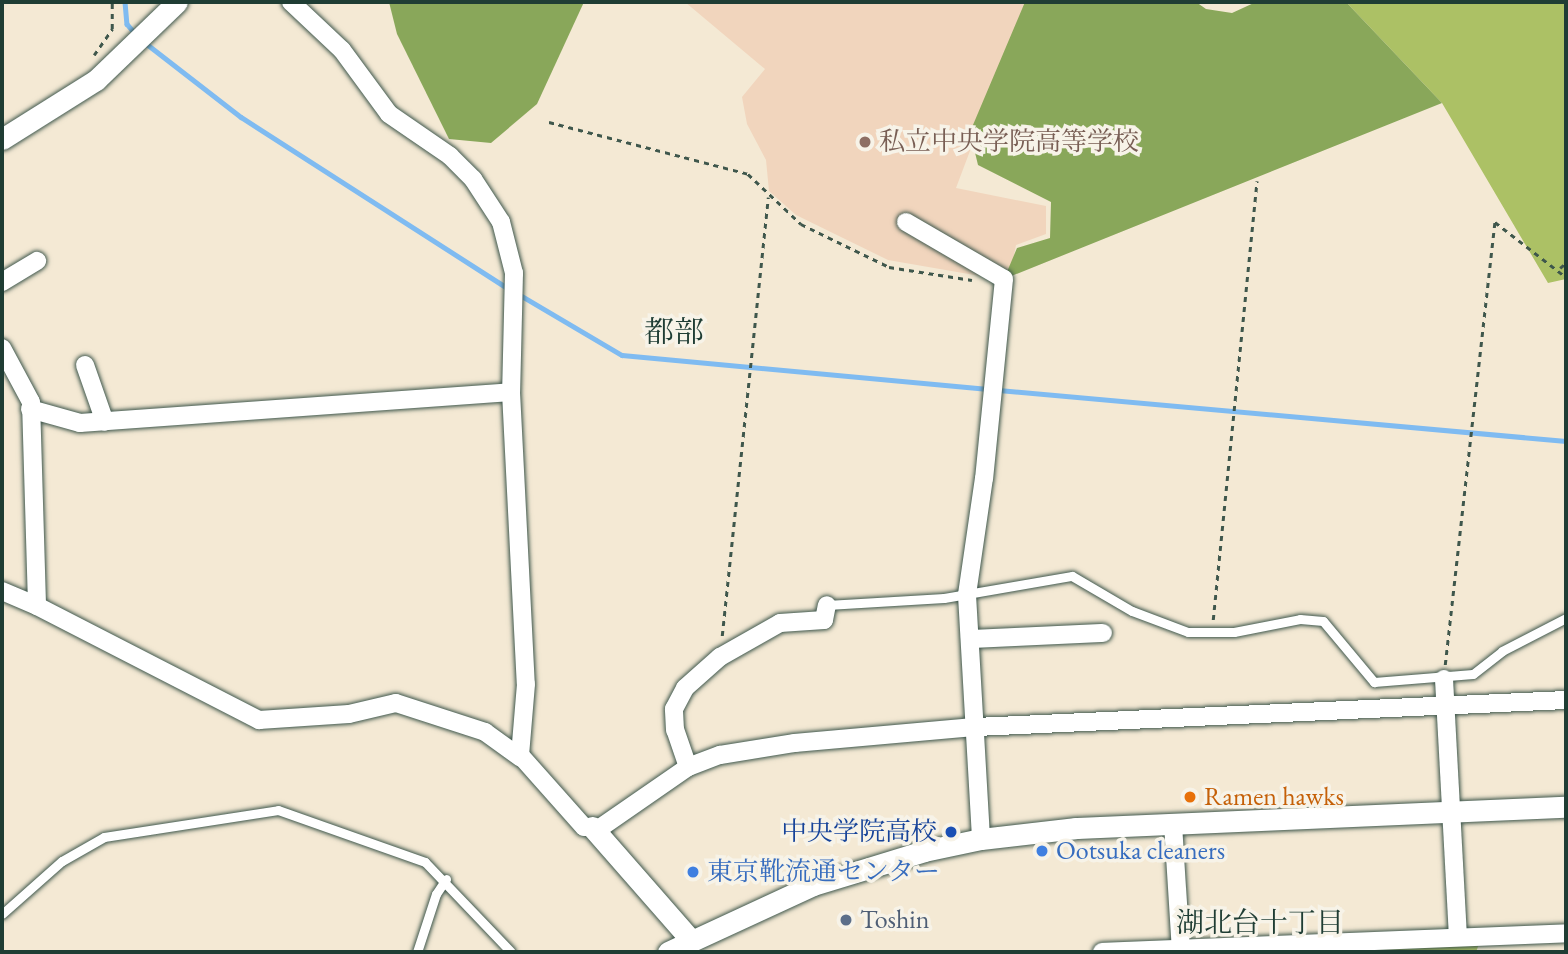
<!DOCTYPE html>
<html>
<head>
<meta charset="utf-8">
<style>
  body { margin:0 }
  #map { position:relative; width:1568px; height:954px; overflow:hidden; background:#f4e9d4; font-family:"EB Garamond","Noto Serif JP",serif }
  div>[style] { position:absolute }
  .built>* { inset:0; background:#f1d5bd }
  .green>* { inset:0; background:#acc165 }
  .forest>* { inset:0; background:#89a75a }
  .stream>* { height:4.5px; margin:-2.25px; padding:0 2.25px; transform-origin:2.25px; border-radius:2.25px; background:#7fbbf1 }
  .path>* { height:2.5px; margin-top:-1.25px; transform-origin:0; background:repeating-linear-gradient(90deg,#3f574c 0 5px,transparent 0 10px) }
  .roads { filter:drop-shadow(0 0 2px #3f574c) drop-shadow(0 0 2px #3f574c) }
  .service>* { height:9px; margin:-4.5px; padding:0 4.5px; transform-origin:4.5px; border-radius:4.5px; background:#fff }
  .minor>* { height:18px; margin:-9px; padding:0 9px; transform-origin:9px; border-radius:9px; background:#fff }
  .tertiary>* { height:21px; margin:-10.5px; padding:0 10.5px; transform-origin:10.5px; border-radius:10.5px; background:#fff }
  .dots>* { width:19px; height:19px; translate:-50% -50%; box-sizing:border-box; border:4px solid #f7f3e8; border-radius:50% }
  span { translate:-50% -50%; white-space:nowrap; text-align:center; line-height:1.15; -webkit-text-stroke:7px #f7f3e8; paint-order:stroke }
  .education-label { font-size:26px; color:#785e54 }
  .left { translate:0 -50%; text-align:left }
  .food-label { font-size:26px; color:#c56008 }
  .transit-label { font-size:26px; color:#164399 }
  .right { translate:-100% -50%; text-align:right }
  .shop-label { font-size:26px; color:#366cbe }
  .service-label { font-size:26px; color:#4e5e75 }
  .neighbourhood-label { font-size:28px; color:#1f3d34 }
  .quarter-label { font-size:30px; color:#1f3d34 }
  .frame { position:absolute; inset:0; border:4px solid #1f3d34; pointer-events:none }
</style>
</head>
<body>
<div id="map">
  <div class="built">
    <div style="clip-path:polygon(685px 2px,1026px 2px,956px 188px,1046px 206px,1046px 234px,1016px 245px,1009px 281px,888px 260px,796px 215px,769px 191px,766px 160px,747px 124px,742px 97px,765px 69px)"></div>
  </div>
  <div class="green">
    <div style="clip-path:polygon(1346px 2px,1566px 2px,1566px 279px,1548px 283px,1442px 103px)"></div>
    <div style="clip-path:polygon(1482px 936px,1476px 952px,1266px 952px)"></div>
  </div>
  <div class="forest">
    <div style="clip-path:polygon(389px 2px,584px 2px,537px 104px,491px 143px,449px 139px,397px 34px)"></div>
    <div style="clip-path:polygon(1025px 2px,1196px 2px,1206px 9px,1232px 13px,1256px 2px,1346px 2px,1442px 103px,1004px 279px,1017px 248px,1050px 238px,1051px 202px,978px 165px,970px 132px)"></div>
  </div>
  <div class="stream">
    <div style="left:125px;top:2px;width:22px;rotate:85deg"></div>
    <div style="left:127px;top:24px;width:11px;rotate:49deg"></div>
    <div style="left:143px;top:41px;width:124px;rotate:37.8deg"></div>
    <div style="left:241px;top:117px;width:318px;rotate:32.7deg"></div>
    <div style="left:520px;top:295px;width:118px;rotate:30.5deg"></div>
    <div style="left:622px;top:355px;width:370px;rotate:5.3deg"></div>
    <div style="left:999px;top:390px;width:569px;rotate:5.14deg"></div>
  </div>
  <div class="path">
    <div style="left:94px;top:55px;width:32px;rotate:-55deg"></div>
    <div style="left:112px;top:29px;width:27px;rotate:-90deg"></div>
    <div style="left:549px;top:122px;width:206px;rotate:14.6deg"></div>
    <div style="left:748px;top:174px;width:73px;rotate:43.3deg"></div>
    <div style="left:801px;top:224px;width:98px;rotate:26deg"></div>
    <div style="left:889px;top:267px;width:84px;rotate:8.9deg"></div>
    <div style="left:1560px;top:268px;width:8px;rotate:-40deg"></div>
    <div style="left:1213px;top:620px;width:441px;rotate:-84.3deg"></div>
    <div style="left:722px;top:636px;width:441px;rotate:-84deg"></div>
    <div style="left:1445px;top:665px;width:446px;rotate:-83.6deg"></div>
    <div style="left:1495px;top:222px;width:90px;rotate:37.8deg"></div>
  </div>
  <div class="roads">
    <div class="service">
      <div style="left:827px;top:605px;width:117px;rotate:-3.4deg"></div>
      <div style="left:944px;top:598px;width:130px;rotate:-9.8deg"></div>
      <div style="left:1072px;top:576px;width:69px;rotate:30.3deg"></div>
      <div style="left:1132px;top:611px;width:60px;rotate:20.6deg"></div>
      <div style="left:1188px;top:632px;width:46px"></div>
      <div style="left:1234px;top:632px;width:67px;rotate:-11.1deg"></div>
      <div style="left:1300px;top:619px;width:23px;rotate:5deg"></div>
      <div style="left:1323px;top:621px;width:80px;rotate:50.1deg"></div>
      <div style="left:1374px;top:682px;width:99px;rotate:-4.6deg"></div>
      <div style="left:1473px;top:674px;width:37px;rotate:-38deg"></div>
      <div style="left:1502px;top:651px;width:72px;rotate:-27.3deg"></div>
      <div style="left:2px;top:914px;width:80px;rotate:-41.5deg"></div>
      <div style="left:62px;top:861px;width:48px;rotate:-29.7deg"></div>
      <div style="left:104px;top:837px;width:176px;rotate:-8.8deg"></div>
      <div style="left:278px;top:810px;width:156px;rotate:19.5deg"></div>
      <div style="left:425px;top:862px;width:124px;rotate:46.3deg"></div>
      <div style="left:417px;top:952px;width:61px;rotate:-71.9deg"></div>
      <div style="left:436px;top:894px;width:18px;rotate:-56deg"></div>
    </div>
    <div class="minor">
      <div style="left:291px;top:2px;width:70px;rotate:43.3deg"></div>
      <div style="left:342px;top:50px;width:79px;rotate:53.7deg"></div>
      <div style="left:389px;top:114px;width:74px;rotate:34.5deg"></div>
      <div style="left:450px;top:156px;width:33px;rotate:45deg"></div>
      <div style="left:473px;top:179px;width:51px;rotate:56.9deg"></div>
      <div style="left:501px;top:222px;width:53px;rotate:75.7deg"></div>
      <div style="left:514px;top:273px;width:119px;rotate:91.4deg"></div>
      <div style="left:511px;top:392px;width:292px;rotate:87.1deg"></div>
      <div style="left:526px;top:684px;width:71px;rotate:94.8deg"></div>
      <div style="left:520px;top:755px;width:96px;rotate:48.4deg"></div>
      <div style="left:584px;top:827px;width:8px"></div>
      <div style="left:906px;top:222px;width:113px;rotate:30.2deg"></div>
      <div style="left:1004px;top:279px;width:200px;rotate:95.7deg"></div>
      <div style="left:984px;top:478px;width:118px;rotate:98.3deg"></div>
      <div style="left:967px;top:595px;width:244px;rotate:86.7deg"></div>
      <div style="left:2px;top:282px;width:41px;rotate:-31deg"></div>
      <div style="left:2px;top:348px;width:61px;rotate:61.8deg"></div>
      <div style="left:31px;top:402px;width:204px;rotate:88.3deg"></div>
      <div style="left:37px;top:606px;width:250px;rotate:27.2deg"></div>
      <div style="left:259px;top:720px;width:90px;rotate:-3.8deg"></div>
      <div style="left:349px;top:714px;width:48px;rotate:-13.2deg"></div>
      <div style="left:396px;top:703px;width:94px;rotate:18deg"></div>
      <div style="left:485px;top:732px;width:44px;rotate:35.8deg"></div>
      <div style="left:85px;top:365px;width:60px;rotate:70.7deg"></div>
      <div style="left:30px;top:409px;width:52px;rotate:15.6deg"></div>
      <div style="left:80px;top:423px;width:432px;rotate:-4.1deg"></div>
      <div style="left:2px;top:591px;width:38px;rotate:23deg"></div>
      <div style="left:970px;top:639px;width:133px;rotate:-2.6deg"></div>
      <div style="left:1444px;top:679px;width:258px;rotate:86.9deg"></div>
      <div style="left:688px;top:767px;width:39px;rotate:-109deg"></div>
      <div style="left:675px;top:730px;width:21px;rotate:-93deg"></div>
      <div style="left:674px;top:709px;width:24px;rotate:-62deg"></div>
      <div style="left:685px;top:688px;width:47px;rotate:-41.5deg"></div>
      <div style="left:720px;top:657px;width:69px;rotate:-29.5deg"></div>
      <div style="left:780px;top:623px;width:44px;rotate:-3.9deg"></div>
      <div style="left:824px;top:620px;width:15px;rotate:-79deg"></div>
      <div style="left:1173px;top:824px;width:128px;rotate:86.4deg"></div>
      <div style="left:597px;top:830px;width:111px;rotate:-34.7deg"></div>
      <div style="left:688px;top:767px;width:34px;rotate:-21deg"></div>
      <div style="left:720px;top:755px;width:76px;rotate:-9.1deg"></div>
      <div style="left:795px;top:743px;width:182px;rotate:-5.1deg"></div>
      <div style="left:976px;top:727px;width:591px;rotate:-2.62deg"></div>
      <div style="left:1102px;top:952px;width:464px;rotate:-2.3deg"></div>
    </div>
    <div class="tertiary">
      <div style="left:2px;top:139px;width:111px;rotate:-32.1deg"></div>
      <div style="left:96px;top:80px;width:112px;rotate:-43.9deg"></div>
      <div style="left:592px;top:827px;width:150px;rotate:48.8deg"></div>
      <div style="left:668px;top:952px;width:160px;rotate:-24.8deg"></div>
      <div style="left:813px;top:885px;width:116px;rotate:-17deg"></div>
      <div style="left:924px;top:851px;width:58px;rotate:-11.9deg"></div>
      <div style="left:981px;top:839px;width:96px;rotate:-6.6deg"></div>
      <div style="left:1076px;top:828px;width:490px;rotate:-2.5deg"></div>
    </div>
  </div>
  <div class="dots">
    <div style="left:865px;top:142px;background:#8d6e63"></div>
    <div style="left:1190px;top:797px;background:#e8710a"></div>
    <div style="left:951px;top:832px;background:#1a4fb4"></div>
    <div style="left:1042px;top:851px;background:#3f7fe0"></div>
    <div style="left:693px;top:872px;background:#3f7fe0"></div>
    <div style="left:846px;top:920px;background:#5c6f8a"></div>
  </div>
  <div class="education-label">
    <span class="left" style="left:879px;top:142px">私立中央学院高等学校</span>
  </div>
  <div class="food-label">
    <span class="left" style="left:1204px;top:797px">Ramen hawks</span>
  </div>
  <div class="transit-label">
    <span class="right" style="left:937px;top:832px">中央学院高校</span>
  </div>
  <div class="shop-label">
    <span class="left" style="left:1056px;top:851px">Ootsuka cleaners</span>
    <span class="left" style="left:707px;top:872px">東京靴流通センター</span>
  </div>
  <div class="service-label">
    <span class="left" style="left:860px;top:920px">Toshin</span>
  </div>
  <div class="neighbourhood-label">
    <span style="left:1260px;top:922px">湖北台十丁目</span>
  </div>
  <div class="quarter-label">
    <span style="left:674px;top:332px">都部</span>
  </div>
  <div class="frame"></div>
</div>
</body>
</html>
